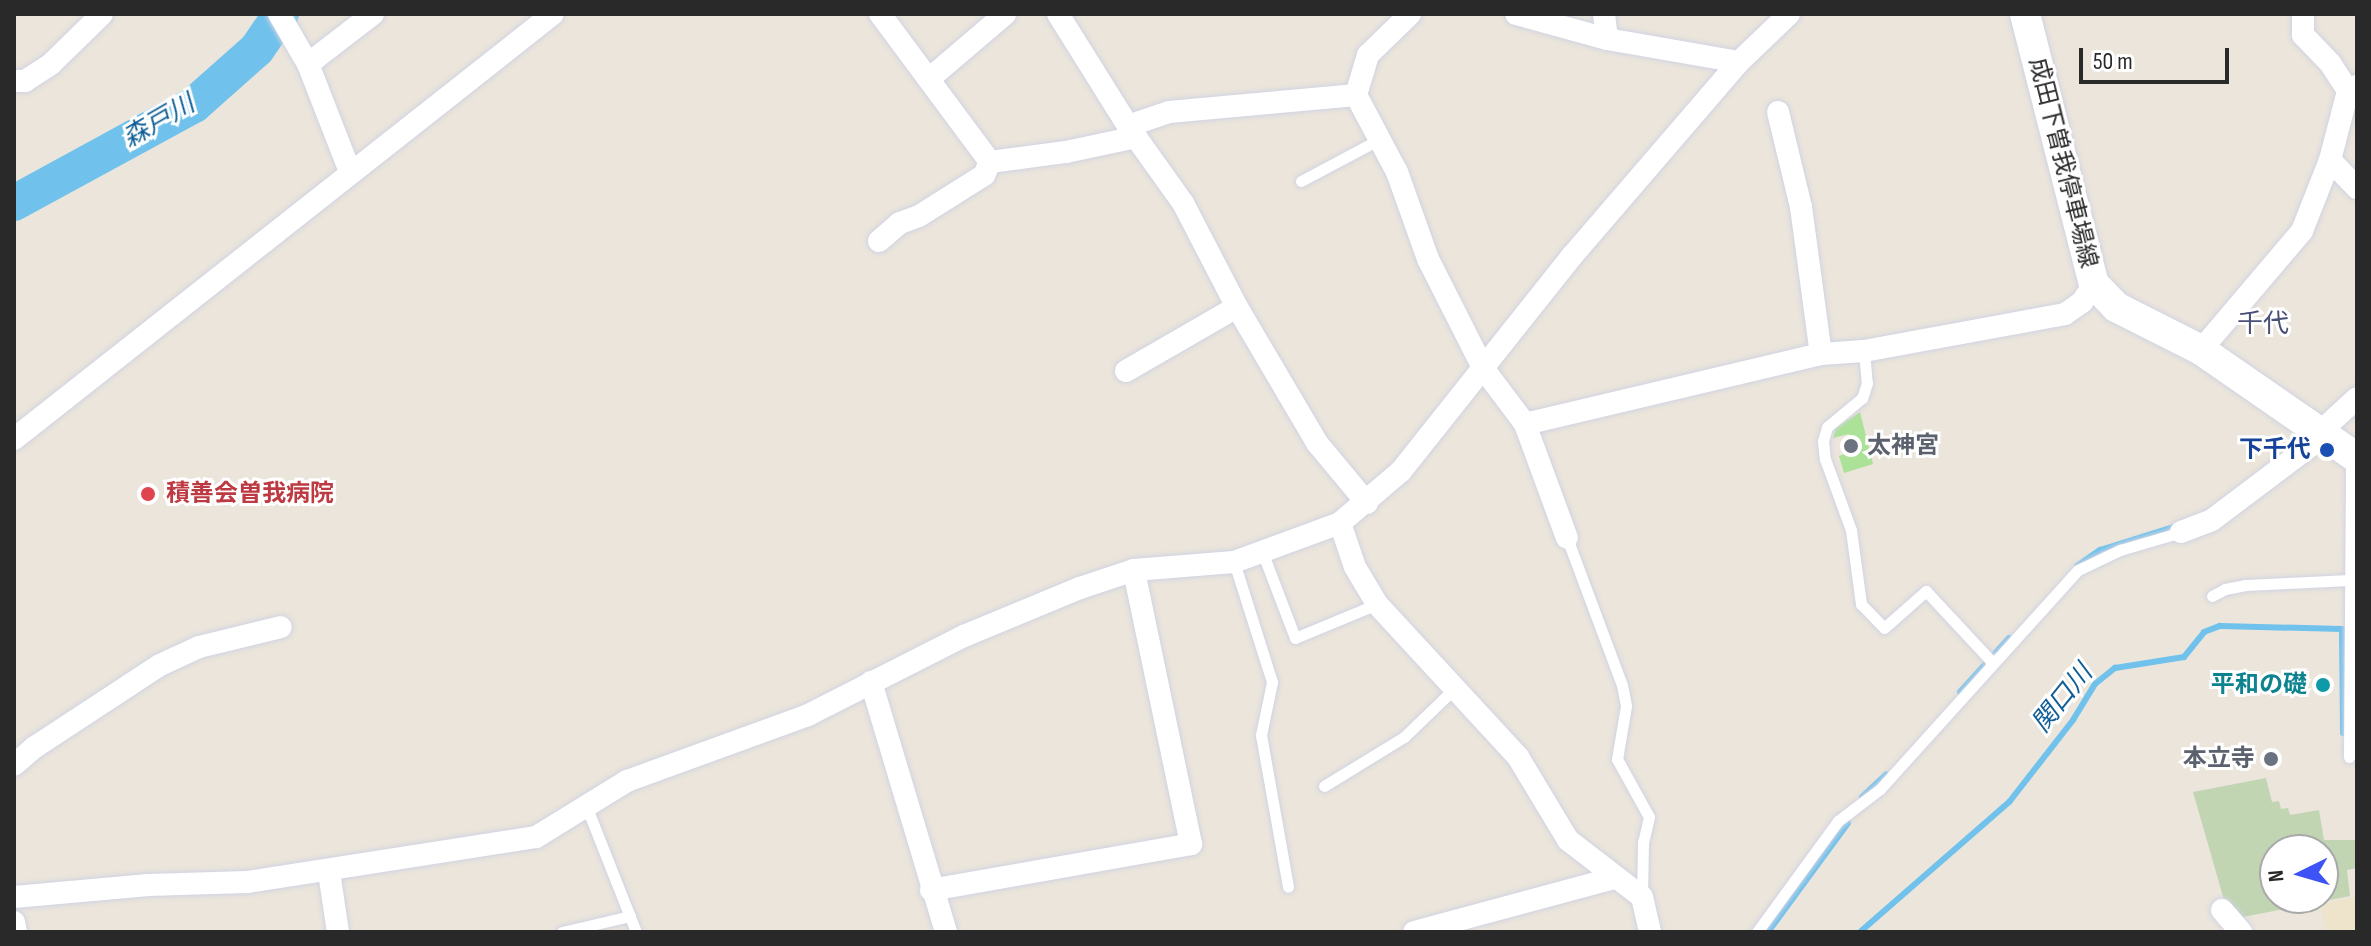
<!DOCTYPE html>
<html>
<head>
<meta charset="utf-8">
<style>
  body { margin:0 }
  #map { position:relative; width:2371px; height:946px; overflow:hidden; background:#ebe5db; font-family:"Sofia Sans Condensed","Noto Sans JP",sans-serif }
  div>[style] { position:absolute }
  .education>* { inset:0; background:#ede4cb }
  .green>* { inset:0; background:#ace198 }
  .cemetery>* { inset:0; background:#c1d5b3 }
  .stream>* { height:6px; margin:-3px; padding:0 3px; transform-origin:3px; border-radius:3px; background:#70c2ec }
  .river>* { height:36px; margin:-18px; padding:0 18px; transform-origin:18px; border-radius:18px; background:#70c2ec }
  .roads { filter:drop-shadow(0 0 2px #d0d3e2) drop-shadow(0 0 2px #d0d3e2) }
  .service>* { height:11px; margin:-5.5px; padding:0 5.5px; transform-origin:5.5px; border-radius:5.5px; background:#fff }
  .minor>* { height:22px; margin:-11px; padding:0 11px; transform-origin:11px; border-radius:11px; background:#fff }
  .secondary>* { height:30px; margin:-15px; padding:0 15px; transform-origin:15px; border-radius:15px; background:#fff }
  .dots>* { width:22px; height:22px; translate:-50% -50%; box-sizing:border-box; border:4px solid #fff; border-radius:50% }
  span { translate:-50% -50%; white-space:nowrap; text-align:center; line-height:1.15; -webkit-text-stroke:6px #fff; paint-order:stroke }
  .street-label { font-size:24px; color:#292929 }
  .worship-label { font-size:24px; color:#5b616d; font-weight:700 }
  .left { translate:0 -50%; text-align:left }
  .right { translate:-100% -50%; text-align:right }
  .transit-label { font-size:24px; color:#164399; font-weight:700 }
  .health-label { font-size:24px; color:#be3a42; font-weight:700 }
  .culture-label { font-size:24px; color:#0d838f; font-weight:700 }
  .water-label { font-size:26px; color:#105e96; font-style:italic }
  .neighbourhood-label { font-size:26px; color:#4b5079 }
  .frame { position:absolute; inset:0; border:16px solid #292929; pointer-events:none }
  .north { position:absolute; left:2259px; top:834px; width:80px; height:80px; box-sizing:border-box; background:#fff; border:2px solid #a9a9a9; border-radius:50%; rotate:265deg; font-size:22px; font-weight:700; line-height:32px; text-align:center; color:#292929 }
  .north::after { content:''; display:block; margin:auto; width:28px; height:36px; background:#3e53f6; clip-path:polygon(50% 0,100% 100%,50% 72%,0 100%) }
  .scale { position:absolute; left:2079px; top:48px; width:150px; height:36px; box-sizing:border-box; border:4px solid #292929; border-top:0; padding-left:10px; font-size:24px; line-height:28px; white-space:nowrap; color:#292929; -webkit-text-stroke:6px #fff; paint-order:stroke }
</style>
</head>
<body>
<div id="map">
  <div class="education">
    <div style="clip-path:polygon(2357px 897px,2357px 932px,2326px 932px,2320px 904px)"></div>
  </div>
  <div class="green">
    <div style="clip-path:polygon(1860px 412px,1873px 464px,1844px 473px,1839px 456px,1854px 450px,1849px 434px,1833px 438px,1836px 428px)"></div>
  </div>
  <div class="cemetery">
    <div style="clip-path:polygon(evenodd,2266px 778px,2272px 802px,2279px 801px,2281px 809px,2288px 808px,2290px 815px,2319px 810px,2324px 840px,2357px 840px,2357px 868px,2347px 870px,2350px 896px,2243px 917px,2224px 900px,2193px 792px,2266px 778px,2275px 850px,2323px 850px,2323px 898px,2275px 898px,2275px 850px)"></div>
  </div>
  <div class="stream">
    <div style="left:2077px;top:566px;width:28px;rotate:-35deg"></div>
    <div style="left:2100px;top:550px;width:81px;rotate:-17.3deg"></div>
    <div style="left:2342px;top:629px;width:104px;rotate:89.4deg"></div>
    <div style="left:1960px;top:692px;width:73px;rotate:-47.8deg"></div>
    <div style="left:1862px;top:797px;width:33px;rotate:-43deg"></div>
    <div style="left:1768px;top:932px;width:135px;rotate:-53.7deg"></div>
    <div style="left:1860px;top:932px;width:199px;rotate:-41.1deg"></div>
    <div style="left:2010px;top:801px;width:103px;rotate:-52.1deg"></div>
    <div style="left:2073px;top:720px;width:42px;rotate:-58.6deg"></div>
    <div style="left:2095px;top:684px;width:26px;rotate:-39deg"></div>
    <div style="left:2115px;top:668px;width:70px;rotate:-9.1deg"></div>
    <div style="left:2184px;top:657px;width:32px;rotate:-51deg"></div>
    <div style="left:2204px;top:632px;width:17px;rotate:-21deg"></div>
    <div style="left:2220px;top:626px;width:122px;rotate:1.4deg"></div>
    <div style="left:2342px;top:629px;width:16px;rotate:18deg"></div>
  </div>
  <div class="river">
    <div style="left:14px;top:203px;width:205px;rotate:-28.6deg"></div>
    <div style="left:194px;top:105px;width:84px;rotate:-41.6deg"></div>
    <div style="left:257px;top:49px;width:42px;rotate:-55.6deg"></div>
  </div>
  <div class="roads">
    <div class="service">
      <div style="left:1301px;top:181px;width:87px;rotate:-28deg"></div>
      <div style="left:1864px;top:351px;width:32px;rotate:85deg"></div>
      <div style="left:1867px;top:383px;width:16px;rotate:108deg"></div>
      <div style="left:1862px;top:398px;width:45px;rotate:140.4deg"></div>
      <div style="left:1827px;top:427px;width:15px;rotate:106deg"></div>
      <div style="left:1823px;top:441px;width:18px;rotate:84deg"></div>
      <div style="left:1825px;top:459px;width:76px;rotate:69.9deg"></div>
      <div style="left:1851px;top:530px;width:75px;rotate:82.3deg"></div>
      <div style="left:1861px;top:604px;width:33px;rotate:46deg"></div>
      <div style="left:1884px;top:628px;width:56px;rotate:-41.4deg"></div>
      <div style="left:1926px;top:591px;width:98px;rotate:47.1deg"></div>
      <div style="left:1567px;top:538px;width:157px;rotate:69.5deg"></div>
      <div style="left:1622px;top:685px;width:21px;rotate:79deg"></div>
      <div style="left:1626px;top:706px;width:54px;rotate:99.6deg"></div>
      <div style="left:1617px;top:759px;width:66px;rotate:61.1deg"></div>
      <div style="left:1649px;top:817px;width:26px;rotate:103deg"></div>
      <div style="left:1643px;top:842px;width:55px;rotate:91deg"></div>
      <div style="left:1263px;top:554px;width:90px;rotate:69.1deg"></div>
      <div style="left:1295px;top:638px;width:89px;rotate:-22.5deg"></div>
      <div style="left:1234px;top:562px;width:126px;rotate:72.4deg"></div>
      <div style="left:1272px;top:682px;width:54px;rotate:101.7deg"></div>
      <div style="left:1261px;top:735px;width:154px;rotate:79.9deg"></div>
      <div style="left:2212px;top:596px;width:15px;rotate:-28deg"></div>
      <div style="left:2225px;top:589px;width:21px;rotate:-11deg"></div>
      <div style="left:2246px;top:585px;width:103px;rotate:-2.8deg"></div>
      <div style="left:2349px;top:757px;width:299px;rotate:-89.6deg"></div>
      <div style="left:1324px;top:786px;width:94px;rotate:-31.5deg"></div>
      <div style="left:1404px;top:737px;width:71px;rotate:-43.9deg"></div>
      <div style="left:587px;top:808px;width:133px;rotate:68.4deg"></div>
      <div style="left:562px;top:932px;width:70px;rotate:-13.2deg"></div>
      <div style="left:1757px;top:932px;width:137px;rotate:-53.9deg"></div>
      <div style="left:1838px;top:821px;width:53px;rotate:-37.3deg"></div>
      <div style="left:1880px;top:789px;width:295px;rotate:-47.9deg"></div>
      <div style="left:2078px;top:570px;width:47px;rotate:-25.5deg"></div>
      <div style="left:2120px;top:550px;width:64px;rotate:-16.4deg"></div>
    </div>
    <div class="minor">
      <div style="left:279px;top:14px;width:58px;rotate:59.9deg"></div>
      <div style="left:308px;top:64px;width:116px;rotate:68.7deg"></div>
      <div style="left:1058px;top:14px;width:132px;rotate:58deg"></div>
      <div style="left:1128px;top:126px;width:95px;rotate:54.5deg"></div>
      <div style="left:1183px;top:203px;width:117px;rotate:62.6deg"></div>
      <div style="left:1237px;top:307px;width:158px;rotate:59.5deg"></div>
      <div style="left:1317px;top:443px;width:78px;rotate:50.2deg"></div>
      <div style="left:1516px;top:14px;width:94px;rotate:15.4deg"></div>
      <div style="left:1607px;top:39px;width:134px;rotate:9.9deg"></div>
      <div style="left:1604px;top:14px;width:25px;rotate:83deg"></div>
      <div style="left:2303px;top:14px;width:21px;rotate:90deg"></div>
      <div style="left:2303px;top:35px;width:39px;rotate:46deg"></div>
      <div style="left:2330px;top:63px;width:33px;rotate:57deg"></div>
      <div style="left:308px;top:64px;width:82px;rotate:-37.6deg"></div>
      <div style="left:929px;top:79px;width:100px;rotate:-40.5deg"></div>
      <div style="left:14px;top:81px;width:11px"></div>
      <div style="left:25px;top:81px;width:31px;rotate:-33deg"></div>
      <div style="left:51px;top:64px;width:71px;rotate:-44.4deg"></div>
      <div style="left:1356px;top:95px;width:87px;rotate:62deg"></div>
      <div style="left:1397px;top:172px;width:92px;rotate:70.4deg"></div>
      <div style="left:1428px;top:259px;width:122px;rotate:63.2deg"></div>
      <div style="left:1483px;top:368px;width:70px;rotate:53.1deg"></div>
      <div style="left:1525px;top:424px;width:121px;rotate:69.8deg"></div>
      <div style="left:1778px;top:112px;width:98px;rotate:76.4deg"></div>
      <div style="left:1801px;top:207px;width:148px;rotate:82.3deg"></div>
      <div style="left:1128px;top:126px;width:43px;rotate:-18.9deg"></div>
      <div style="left:1169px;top:112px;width:188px;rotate:-5.2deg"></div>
      <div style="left:1356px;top:95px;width:42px;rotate:-73.3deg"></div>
      <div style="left:1368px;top:55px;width:59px;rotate:-44.3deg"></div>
      <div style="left:2330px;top:160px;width:39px;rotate:46deg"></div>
      <div style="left:990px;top:162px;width:77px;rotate:-7.5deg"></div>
      <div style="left:1066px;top:152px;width:72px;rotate:-12.1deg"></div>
      <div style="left:879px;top:241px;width:28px;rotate:-41deg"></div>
      <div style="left:900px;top:223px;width:20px;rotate:-20deg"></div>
      <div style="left:919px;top:216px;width:77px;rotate:-32.2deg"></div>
      <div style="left:984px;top:175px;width:14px;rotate:-65deg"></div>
      <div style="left:990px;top:162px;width:184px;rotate:-126.6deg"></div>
      <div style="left:2201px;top:350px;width:156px;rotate:-49.7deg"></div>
      <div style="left:2302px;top:231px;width:76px;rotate:-68.5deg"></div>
      <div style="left:2330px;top:160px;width:71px;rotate:-75.4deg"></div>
      <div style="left:2348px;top:91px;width:10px;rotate:-29deg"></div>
      <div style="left:1126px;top:371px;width:128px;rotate:-30deg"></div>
      <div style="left:1525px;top:424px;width:304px;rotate:-13.3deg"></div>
      <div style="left:1821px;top:354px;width:43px;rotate:-4deg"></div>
      <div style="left:1864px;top:351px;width:204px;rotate:-10.4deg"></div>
      <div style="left:2065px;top:314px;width:21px;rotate:-35deg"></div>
      <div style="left:2082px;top:302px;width:22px;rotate:-56deg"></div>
      <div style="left:2320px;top:432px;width:50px;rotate:-42.6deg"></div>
      <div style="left:14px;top:439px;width:686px;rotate:-38.26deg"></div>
      <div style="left:1340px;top:523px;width:46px;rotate:71.2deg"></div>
      <div style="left:1355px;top:567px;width:43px;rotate:59.3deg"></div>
      <div style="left:1377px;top:604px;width:208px;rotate:47.3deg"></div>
      <div style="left:1518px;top:757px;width:97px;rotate:58.9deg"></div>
      <div style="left:1568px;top:840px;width:93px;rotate:37.6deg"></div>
      <div style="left:1642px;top:897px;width:36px;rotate:77deg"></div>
      <div style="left:2181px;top:532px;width:33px;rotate:-21deg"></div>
      <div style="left:2212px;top:520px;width:141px;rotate:-37deg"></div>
      <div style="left:871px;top:682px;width:261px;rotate:73.3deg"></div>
      <div style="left:14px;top:765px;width:28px;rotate:-41deg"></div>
      <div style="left:35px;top:747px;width:149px;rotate:-33.3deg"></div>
      <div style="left:160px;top:665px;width:43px;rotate:-24.8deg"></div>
      <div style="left:199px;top:647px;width:84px;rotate:-13.7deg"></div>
      <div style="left:329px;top:872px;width:61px;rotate:81.5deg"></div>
      <div style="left:931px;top:890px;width:264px;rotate:-10deg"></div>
      <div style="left:1191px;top:844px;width:280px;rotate:-101.8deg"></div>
      <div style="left:14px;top:897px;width:135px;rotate:-5.1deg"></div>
      <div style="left:148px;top:885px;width:100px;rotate:-1.7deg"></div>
      <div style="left:248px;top:882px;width:291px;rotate:-8.9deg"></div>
      <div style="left:536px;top:837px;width:107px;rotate:-31.6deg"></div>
      <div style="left:627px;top:781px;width:193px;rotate:-20deg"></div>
      <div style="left:808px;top:715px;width:175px;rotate:-26.9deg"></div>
      <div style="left:964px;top:636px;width:126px;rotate:-22.5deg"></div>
      <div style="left:1080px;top:588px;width:57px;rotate:-18.4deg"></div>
      <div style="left:1134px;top:570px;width:100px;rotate:-4.6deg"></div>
      <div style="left:1234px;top:562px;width:113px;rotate:-20.2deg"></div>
      <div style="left:1340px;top:523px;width:80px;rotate:-40.4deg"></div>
      <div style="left:1401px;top:471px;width:275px;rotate:-51.5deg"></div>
      <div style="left:1572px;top:256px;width:256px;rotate:-49.3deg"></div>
      <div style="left:1739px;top:62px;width:69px;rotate:-43.8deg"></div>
      <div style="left:2222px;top:910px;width:29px;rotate:49deg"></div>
      <div style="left:14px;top:922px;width:10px;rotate:79deg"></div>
      <div style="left:1414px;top:932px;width:207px;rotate:-15.1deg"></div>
    </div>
    <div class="secondary">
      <div style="left:2025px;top:14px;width:279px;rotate:75.7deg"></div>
      <div style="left:2094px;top:284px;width:32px;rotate:46deg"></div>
      <div style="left:2116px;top:307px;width:95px;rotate:26.8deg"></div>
      <div style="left:2201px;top:350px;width:190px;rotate:34.7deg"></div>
    </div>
  </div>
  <div class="dots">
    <div style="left:1851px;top:446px;background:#6b7280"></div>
    <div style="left:2327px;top:450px;background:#1a4fb4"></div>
    <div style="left:148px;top:494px;background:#e0444e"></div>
    <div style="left:2323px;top:685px;background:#0f9aa8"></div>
    <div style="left:2271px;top:759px;background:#6b7280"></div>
  </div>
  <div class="street-label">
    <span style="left:2063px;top:163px;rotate:76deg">成田下曽我停車場線</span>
  </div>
  <div class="worship-label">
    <span class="left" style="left:1867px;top:446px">太神宮</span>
    <span class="right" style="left:2255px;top:759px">本立寺</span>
  </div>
  <div class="transit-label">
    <span class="right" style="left:2311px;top:450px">下千代</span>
  </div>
  <div class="health-label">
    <span class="left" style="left:166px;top:494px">積善会曽我病院</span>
  </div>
  <div class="culture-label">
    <span class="right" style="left:2307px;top:685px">平和の礎</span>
  </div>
  <div class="water-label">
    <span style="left:159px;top:122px;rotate:-30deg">森戸川</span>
    <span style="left:2063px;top:699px;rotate:-51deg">関口川</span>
  </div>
  <div class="neighbourhood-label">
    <span style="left:2263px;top:325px">千代</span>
  </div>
  <div class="frame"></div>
  <div class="north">N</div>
  <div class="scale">50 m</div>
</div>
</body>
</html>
